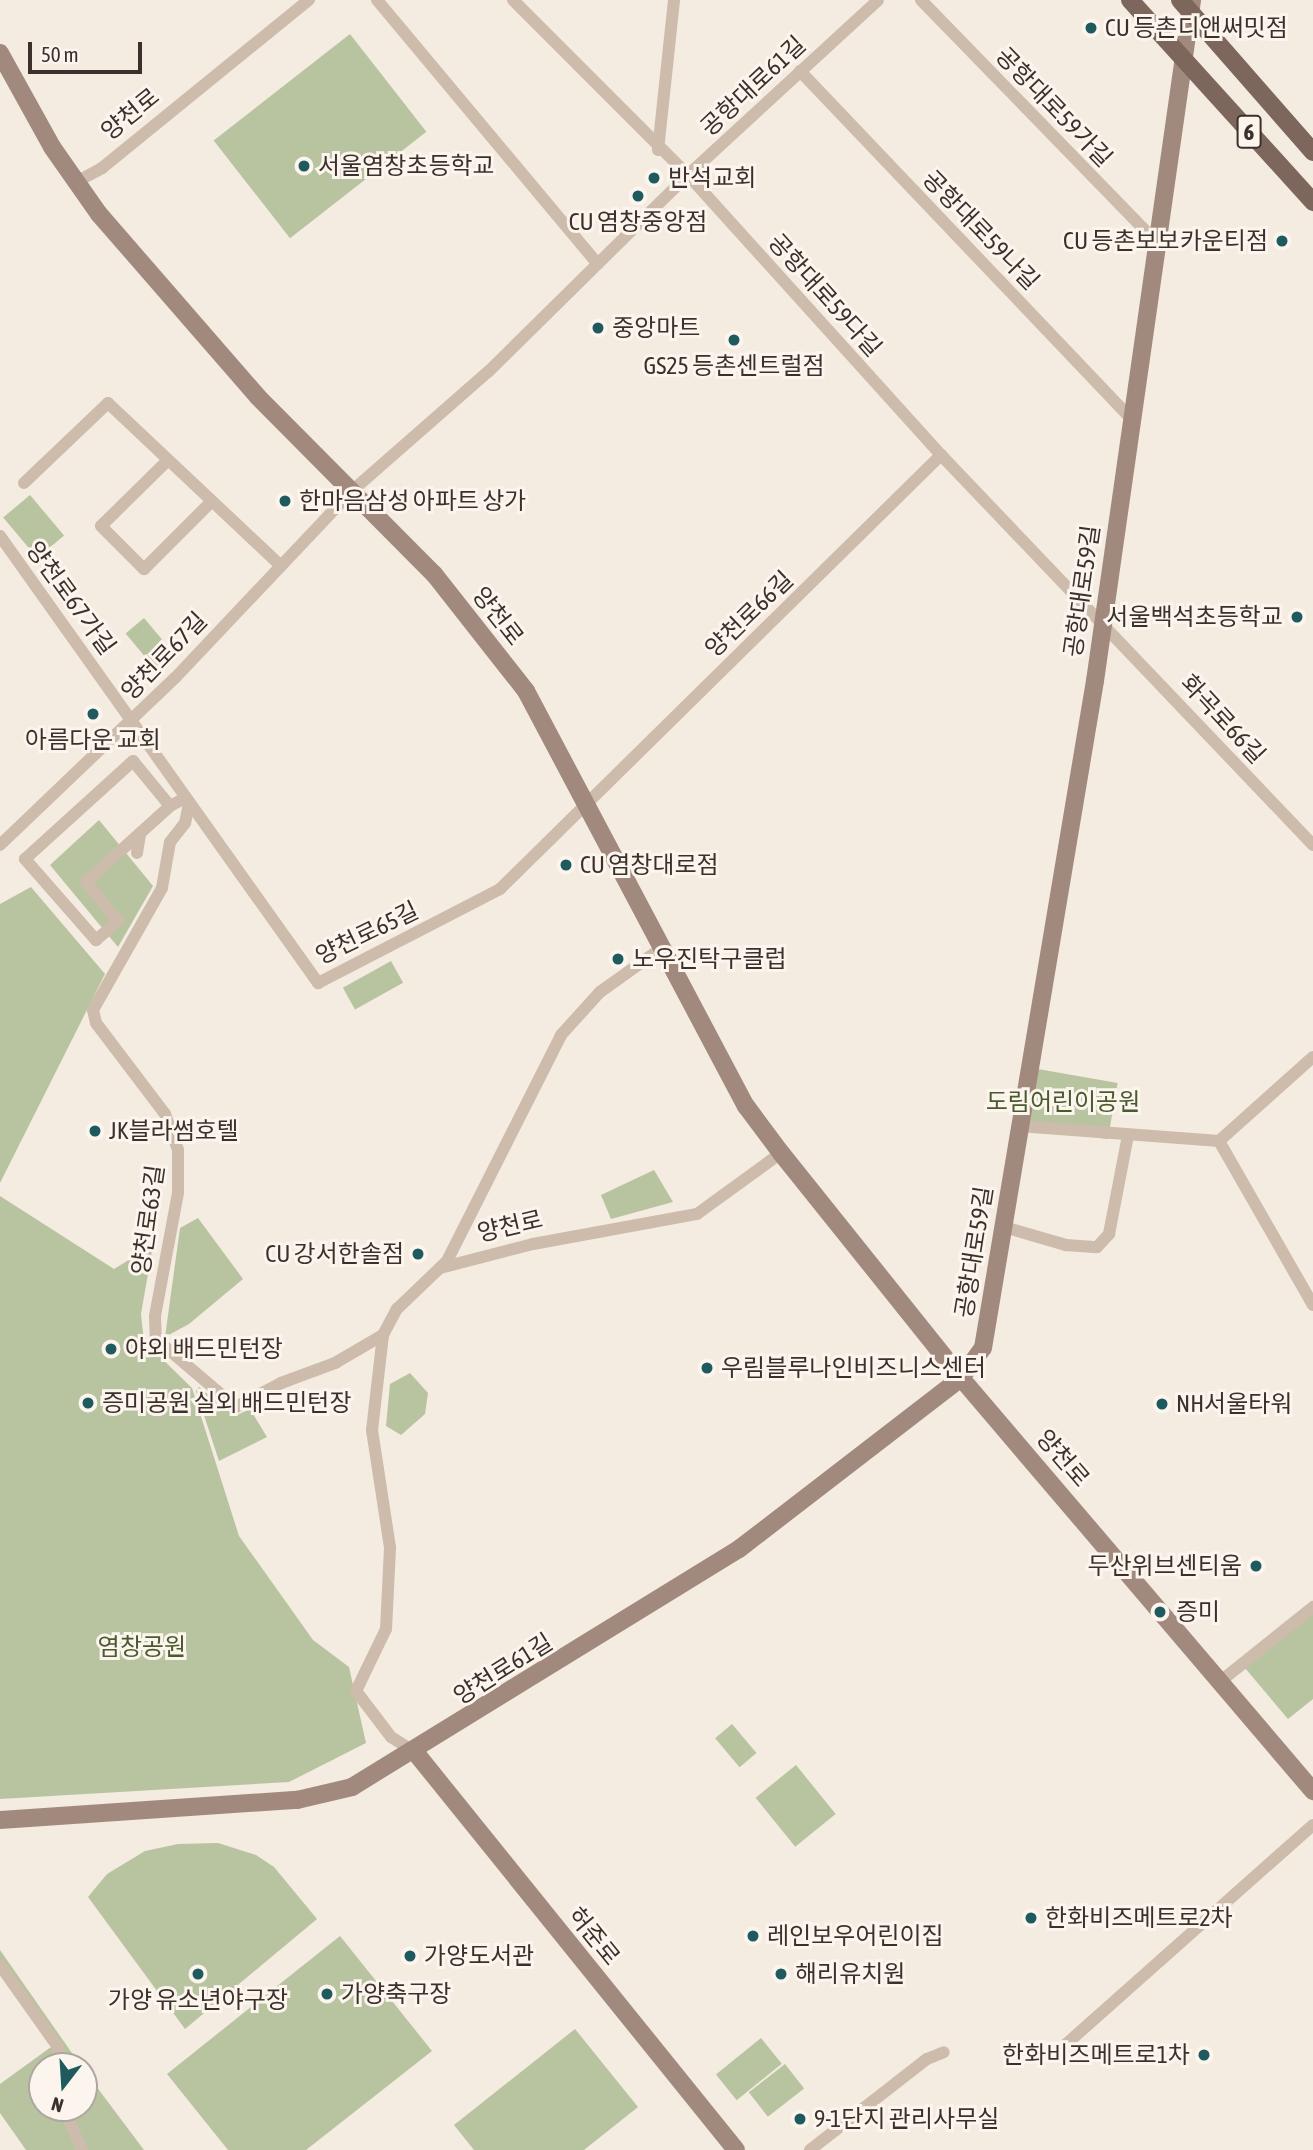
<!DOCTYPE html>
<html>
<head>
<meta charset="utf-8">
<style>
  body { margin:0 }
  #map { position:relative; width:1313px; height:2150px; overflow:hidden; background:#f4ebe1; font-family:"Asap Condensed","Noto Sans KR",sans-serif }
  div>[style] { position:absolute }
  .green>* { inset:0; background:#b8c4a0; transform-origin:0 0 }
  .street>* { height:12px; margin:-6px; padding:0 6px; transform-origin:6px; border-radius:6px; background:#cdbbac }
  .secondary>* { height:18px; margin:-9px; padding:0 9px; transform-origin:9px; border-radius:9px; background:#a18a7d }
  .primary>* { height:18px; margin:-9px; padding:0 9px; transform-origin:9px; border-radius:9px; background:#7d675c }
  .dots>* { width:19px; height:19px; translate:-50% -50%; box-sizing:border-box; border:4px solid #fbf5ee; border-radius:50% }
  span { translate:-50% -50%; white-space:nowrap; text-align:center; line-height:1.15; -webkit-text-stroke:6px #fbf5ee; paint-order:stroke }
  .shield-label span { padding:2px 5px; background:#fbf5ee; border:2px solid; border-radius:5px; -webkit-text-stroke-width:0 }
  .shield-label { font-size:23px; color:#3b302b; font-weight:700 }
  .poi-label { font-size:24px; color:#3b302b }
  .left { translate:0 -50%; text-align:left }
  .right { translate:-100% -50%; text-align:right }
  .street-label { font-size:24px; color:#3b302b }
  .park-label { font-size:24px; color:#4a5a2e }
  .north { position:absolute; left:28px; top:2052px; width:70px; height:70px; box-sizing:border-box; background:#fbf5ee; border:2px solid #aea6a0; border-radius:50%; rotate:197deg; font-size:19px; font-weight:700; line-height:28px; text-align:center; color:#3b302b }
  .north::after { content:''; display:block; margin:auto; width:24px; height:32px; background:#1f5a5e; clip-path:polygon(50% 0,100% 100%,50% 72%,0 100%) }
  .scale { position:absolute; left:28px; top:42px; width:114px; height:32px; box-sizing:border-box; border:4px solid #3b302b; border-top:0; padding-left:9px; font-size:21px; line-height:24px; white-space:nowrap; color:#3b302b; -webkit-text-stroke:5px #fbf5ee; paint-order:stroke }
</style>
</head>
<body>
<div id="map">
  <div class="green">
    <div style="left:350px;top:34px;width:124px;height:173px;rotate:52deg"></div>
    <div style="left:30px;top:495px;width:53px;height:35px;rotate:50deg"></div>
    <div style="left:144px;top:618px;width:45px;height:24px;rotate:50deg"></div>
    <div style="clip-path:polygon(99px 820px,153px 886px,118px 947px,50px 865px)"></div>
    <div style="clip-path:polygon(31px 887px,105px 974px,0 1183px,0 904px)"></div>
    <div style="left:391px;top:961px;width:25px;height:55px;rotate:61deg"></div>
    <div style="left:1032px;top:1068px;width:87px;height:57px;rotate:10deg"></div>
    <div style="clip-path:polygon(654px 1170px,673px 1202px,611px 1219px,601px 1195px)"></div>
    <div style="clip-path:polygon(0 1196px,114px 1269px,153px 1245px,141px 1314px,144px 1341px,192px 1388px,239px 1536px,313px 1640px,349px 1667px,366px 1743px,289px 1782px,0 1799px)"></div>
    <div style="clip-path:polygon(198px 1218px,243px 1279px,189px 1324px,165px 1337px,180px 1228px)"></div>
    <div style="clip-path:polygon(410px 1373px,428px 1393px,425px 1414px,401px 1435px,386px 1426px,390px 1384px)"></div>
    <div style="clip-path:polygon(199px 1387px,235px 1416px,250px 1409px,267px 1437px,219px 1461px,196px 1391px)"></div>
    <div style="clip-path:polygon(1313px 1612px,1313px 1699px,1288px 1719px,1245px 1668px)"></div>
    <div style="left:732px;top:1724px;width:38px;height:22px;rotate:50deg"></div>
    <div style="left:796px;top:1765px;width:63px;height:52px;rotate:51deg"></div>
    <div style="clip-path:polygon(218px 1843px,256px 1855px,274px 1867px,317px 1919px,185px 2029px,88px 1897px,107px 1874px,145px 1851px,178px 1844px)"></div>
    <div style="clip-path:polygon(340px 1936px,432px 2051px,306px 2150px,228px 2150px,167px 2074px)"></div>
    <div style="clip-path:polygon(0 1950px,81px 2066px,42px 2066px,42px 2108px,84px 2108px,84px 2070px,144px 2150px,26px 2150px,0 2113px,0 2084px,51px 2047px,0 1975px)"></div>
    <div style="clip-path:polygon(575px 2029px,638px 2107px,584px 2150px,474px 2150px,454px 2125px)"></div>
    <div style="left:761px;top:2038px;width:33px;height:58px;rotate:51deg"></div>
    <div style="left:785px;top:2064px;width:31px;height:46px;rotate:52deg"></div>
  </div>
  <div class="street">
    <div style="left:377px;top:0;width:344px;rotate:50.1deg"></div>
    <div style="left:513px;top:0;width:247px;rotate:45deg"></div>
    <div style="left:688px;top:175px;width:377px;rotate:47.9deg"></div>
    <div style="left:941px;top:455px;width:539px;rotate:46.35deg"></div>
    <div style="left:921px;top:0;width:339px;rotate:45.8deg"></div>
    <div style="left:800px;top:71px;width:479px;rotate:46.4deg"></div>
    <div style="left:658px;top:150px;width:151px;rotate:-83.9deg"></div>
    <div style="left:76px;top:182px;width:30px;rotate:-28deg"></div>
    <div style="left:102px;top:168px;width:267px;rotate:-39.1deg"></div>
    <div style="left:166px;top:462px;width:91px;rotate:135.4deg"></div>
    <div style="left:101px;top:526px;width:61px;rotate:45deg"></div>
    <div style="left:144px;top:569px;width:95px;rotate:-45deg"></div>
    <div style="left:24px;top:483px;width:116px;rotate:-43.6deg"></div>
    <div style="left:108px;top:403px;width:236px;rotate:43.3deg"></div>
    <div style="left:0;top:536px;width:549px;rotate:54.57deg"></div>
    <div style="left:318px;top:983px;width:205px;rotate:-27.3deg"></div>
    <div style="left:500px;top:889px;width:619px;rotate:-44.54deg"></div>
    <div style="left:189px;top:803px;width:20px;rotate:101deg"></div>
    <div style="left:185px;top:823px;width:24px;rotate:128deg"></div>
    <div style="left:170px;top:842px;width:47px;rotate:99.9deg"></div>
    <div style="left:162px;top:888px;width:140px;rotate:119.5deg"></div>
    <div style="left:93px;top:1010px;width:13px;rotate:77deg"></div>
    <div style="left:96px;top:1023px;width:114px;rotate:52.8deg"></div>
    <div style="left:165px;top:1114px;width:38px;rotate:70deg"></div>
    <div style="left:178px;top:1150px;width:43px;rotate:90deg"></div>
    <div style="left:178px;top:1193px;width:125px;rotate:100.6deg"></div>
    <div style="left:155px;top:1316px;width:23px;rotate:88deg"></div>
    <div style="left:156px;top:1339px;width:105px;rotate:40.4deg"></div>
    <div style="left:236px;top:1407px;width:51px;rotate:-28.1deg"></div>
    <div style="left:281px;top:1383px;width:58px;rotate:-20.3deg"></div>
    <div style="left:335px;top:1363px;width:56px;rotate:-30.3deg"></div>
    <div style="left:383px;top:1335px;width:30px;rotate:-62deg"></div>
    <div style="left:397px;top:1309px;width:69px;rotate:-43.8deg"></div>
    <div style="left:447px;top:1261px;width:253px;rotate:-63.2deg"></div>
    <div style="left:561px;top:1035px;width:58px;rotate:-47.8deg"></div>
    <div style="left:600px;top:992px;width:76px;rotate:-35.4deg"></div>
    <div style="left:170px;top:806px;width:58px;rotate:-129.4deg"></div>
    <div style="left:133px;top:761px;width:146px;rotate:137.8deg"></div>
    <div style="left:25px;top:859px;width:108px;rotate:48.8deg"></div>
    <div style="left:96px;top:940px;width:29px;rotate:-41deg"></div>
    <div style="left:118px;top:921px;width:50px;rotate:-129.4deg"></div>
    <div style="left:86px;top:882px;width:113px;rotate:-42.1deg"></div>
    <div style="left:170px;top:806px;width:17px;rotate:-28deg"></div>
    <div style="left:0;top:845px;width:242px;rotate:-43.7deg"></div>
    <div style="left:175px;top:678px;width:259px;rotate:-46.6deg"></div>
    <div style="left:353px;top:490px;width:179px;rotate:-41.2deg"></div>
    <div style="left:488px;top:372px;width:281px;rotate:-44.6deg"></div>
    <div style="left:688px;top:175px;width:258px;rotate:-42.6deg"></div>
    <div style="left:137px;top:853px;width:20px;rotate:-81deg"></div>
    <div style="left:1019px;top:1126px;width:201px;rotate:4.3deg"></div>
    <div style="left:1219px;top:1141px;width:189px;rotate:60.2deg"></div>
    <div style="left:1219px;top:1141px;width:126px;rotate:-41.8deg"></div>
    <div style="left:1004px;top:1227px;width:65px;rotate:16.2deg"></div>
    <div style="left:1066px;top:1245px;width:31px;rotate:4deg"></div>
    <div style="left:1097px;top:1247px;width:18px;rotate:-47deg"></div>
    <div style="left:1109px;top:1234px;width:101px;rotate:-79.1deg"></div>
    <div style="left:440px;top:1268px;width:96px;rotate:-14.5deg"></div>
    <div style="left:533px;top:1244px;width:167px;rotate:-10.4deg"></div>
    <div style="left:697px;top:1214px;width:104px;rotate:-36deg"></div>
    <div style="left:383px;top:1335px;width:96px;rotate:96.6deg"></div>
    <div style="left:372px;top:1430px;width:119px;rotate:81.3deg"></div>
    <div style="left:390px;top:1548px;width:81px;rotate:92.8deg"></div>
    <div style="left:386px;top:1629px;width:69px;rotate:115.8deg"></div>
    <div style="left:356px;top:1691px;width:58px;rotate:52.7deg"></div>
    <div style="left:391px;top:1737px;width:28px;rotate:32deg"></div>
    <div style="left:1222px;top:1680px;width:117px;rotate:-38.7deg"></div>
    <div style="left:0;top:1965px;width:100px;rotate:54.7deg"></div>
    <div style="left:58px;top:2047px;width:19px;rotate:87deg"></div>
    <div style="left:1055px;top:2054px;width:345px;rotate:-41.6deg"></div>
    <div style="left:64px;top:2108px;width:46px;rotate:66.8deg"></div>
    <div style="left:810px;top:2150px;width:148px;rotate:-37.9deg"></div>
    <div style="left:927px;top:2059px;width:18px;rotate:-22deg"></div>
  </div>
  <div class="secondary">
    <div style="left:0;top:53px;width:107px;rotate:61deg"></div>
    <div style="left:52px;top:147px;width:82px;rotate:55deg"></div>
    <div style="left:99px;top:214px;width:242px;rotate:49deg"></div>
    <div style="left:258px;top:397px;width:250px;rotate:45.2deg"></div>
    <div style="left:434px;top:574px;width:149px;rotate:51.8deg"></div>
    <div style="left:526px;top:691px;width:470px;rotate:62.1deg"></div>
    <div style="left:746px;top:1106px;width:59px;rotate:53.3deg"></div>
    <div style="left:781px;top:1153px;width:288px;rotate:51.3deg"></div>
    <div style="left:961px;top:1378px;width:543px;rotate:49.56deg"></div>
    <div style="left:415px;top:1752px;width:511px;rotate:51.11deg"></div>
    <div style="left:0;top:1820px;width:298px;rotate:-3.9deg"></div>
    <div style="left:297px;top:1800px;width:57px;rotate:-13.3deg"></div>
    <div style="left:352px;top:1787px;width:454px;rotate:-31.6deg"></div>
    <div style="left:739px;top:1549px;width:280px;rotate:-37.6deg"></div>
    <div style="left:961px;top:1378px;width:37px;rotate:-54deg"></div>
    <div style="left:983px;top:1348px;width:676px;rotate:-80.47deg"></div>
    <div style="left:1095px;top:681px;width:688px;rotate:-81.89deg"></div>
  </div>
  <div class="primary">
    <div style="left:1130px;top:0;width:273px;rotate:47.8deg"></div>
    <div style="left:1180px;top:0;width:202px;rotate:48.8deg"></div>
  </div>
  <div class="dots">
    <div style="left:1091px;top:28px;background:#1f5a5e"></div>
    <div style="left:304px;top:166px;background:#1f5a5e"></div>
    <div style="left:654px;top:178px;background:#1f5a5e"></div>
    <div style="left:638px;top:196px;background:#1f5a5e"></div>
    <div style="left:1282px;top:241px;background:#1f5a5e"></div>
    <div style="left:598px;top:328px;background:#1f5a5e"></div>
    <div style="left:734px;top:340px;background:#1f5a5e"></div>
    <div style="left:285px;top:501px;background:#1f5a5e"></div>
    <div style="left:1297px;top:617px;background:#1f5a5e"></div>
    <div style="left:93px;top:714px;background:#1f5a5e"></div>
    <div style="left:566px;top:865px;background:#1f5a5e"></div>
    <div style="left:618px;top:959px;background:#1f5a5e"></div>
    <div style="left:95px;top:1131px;background:#1f5a5e"></div>
    <div style="left:418px;top:1254px;background:#1f5a5e"></div>
    <div style="left:111px;top:1349px;background:#1f5a5e"></div>
    <div style="left:707px;top:1368px;background:#1f5a5e"></div>
    <div style="left:88px;top:1403px;background:#1f5a5e"></div>
    <div style="left:1162px;top:1404px;background:#1f5a5e"></div>
    <div style="left:1256px;top:1566px;background:#1f5a5e"></div>
    <div style="left:1160px;top:1612px;background:#1f5a5e"></div>
    <div style="left:1031px;top:1918px;background:#1f5a5e"></div>
    <div style="left:753px;top:1936px;background:#1f5a5e"></div>
    <div style="left:410px;top:1956px;background:#1f5a5e"></div>
    <div style="left:198px;top:1974px;background:#1f5a5e"></div>
    <div style="left:781px;top:1974px;background:#1f5a5e"></div>
    <div style="left:327px;top:1994px;background:#1f5a5e"></div>
    <div style="left:1204px;top:2055px;background:#1f5a5e"></div>
    <div style="left:800px;top:2119px;background:#1f5a5e"></div>
  </div>
  <div class="shield-label">
    <span style="left:1249px;top:132px">6</span>
  </div>
  <div class="poi-label">
    <span class="left" style="left:1105px;top:28px">CU 등촌디앤써밋점</span>
    <span class="left" style="left:318px;top:166px">서울염창초등학교</span>
    <span class="left" style="left:668px;top:178px">반석교회</span>
    <span style="left:638px;top:222px">CU 염창중앙점</span>
    <span class="right" style="left:1268px;top:241px">CU 등촌보보카운티점</span>
    <span class="left" style="left:612px;top:328px">중앙마트</span>
    <span style="left:734px;top:366px">GS25 등촌센트럴점</span>
    <span class="left" style="left:299px;top:501px">한마음삼성 아파트 상가</span>
    <span class="right" style="left:1283px;top:617px">서울백석초등학교</span>
    <span style="left:93px;top:740px">아름다운 교회</span>
    <span class="left" style="left:580px;top:865px">CU 염창대로점</span>
    <span class="left" style="left:632px;top:959px">노우진탁구클럽</span>
    <span class="left" style="left:109px;top:1131px">JK블라썸호텔</span>
    <span class="right" style="left:404px;top:1254px">CU 강서한솔점</span>
    <span class="left" style="left:125px;top:1349px">야외 배드민턴장</span>
    <span class="left" style="left:721px;top:1368px">우림블루나인비즈니스센터</span>
    <span class="left" style="left:102px;top:1403px">증미공원 실외 배드민턴장</span>
    <span class="left" style="left:1176px;top:1404px">NH서울타워</span>
    <span class="right" style="left:1242px;top:1566px">두산위브센티움</span>
    <span class="left" style="left:1176px;top:1612px">증미</span>
    <span class="left" style="left:1045px;top:1918px">한화비즈메트로2차</span>
    <span class="left" style="left:767px;top:1936px">레인보우어린이집</span>
    <span class="left" style="left:424px;top:1956px">가양도서관</span>
    <span class="left" style="left:795px;top:1974px">해리유치원</span>
    <span class="left" style="left:341px;top:1994px">가양축구장</span>
    <span style="left:198px;top:2000px">가양 유소년야구장</span>
    <span class="right" style="left:1190px;top:2055px">한화비즈메트로1차</span>
    <span class="left" style="left:814px;top:2119px">9-1단지 관리사무실</span>
  </div>
  <div class="street-label">
    <span style="left:753px;top:86px;rotate:-43deg">공항대로61길</span>
    <span style="left:1054px;top:107px;rotate:46deg">공항대로59가길</span>
    <span style="left:130px;top:114px;rotate:-39deg">양천로</span>
    <span style="left:981px;top:230px;rotate:46deg">공항대로59나길</span>
    <span style="left:825px;top:295px;rotate:48deg">공항대로59다길</span>
    <span style="left:1082px;top:591px;rotate:-82deg">공항대로59길</span>
    <span style="left:71px;top:598px;rotate:54deg">양천로67가길</span>
    <span style="left:749px;top:614px;rotate:-44deg">양천로66길</span>
    <span style="left:498px;top:616px;rotate:52deg">양천로</span>
    <span style="left:164px;top:656px;rotate:-46deg">양천로67길</span>
    <span style="left:1223px;top:719px;rotate:47deg">화곡로66길</span>
    <span style="left:367px;top:933px;rotate:-26deg">양천로65길</span>
    <span style="left:148px;top:1220px;rotate:-82deg">양천로63길</span>
    <span style="left:510px;top:1226px;rotate:-13deg">양천로</span>
    <span style="left:974px;top:1252px;rotate:-81deg">공항대로59길</span>
    <span style="left:1063px;top:1458px;rotate:49deg">양천로</span>
    <span style="left:503px;top:1669px;rotate:-32deg">양천로61길</span>
    <span style="left:594px;top:1936px;rotate:51deg">허준로</span>
  </div>
  <div class="park-label">
    <span style="left:1063px;top:1102px">도림어린이공원</span>
    <span style="left:142px;top:1647px">염창공원</span>
  </div>
  <div class="north">N</div>
  <div class="scale">50 m</div>
</div>
</body>
</html>
